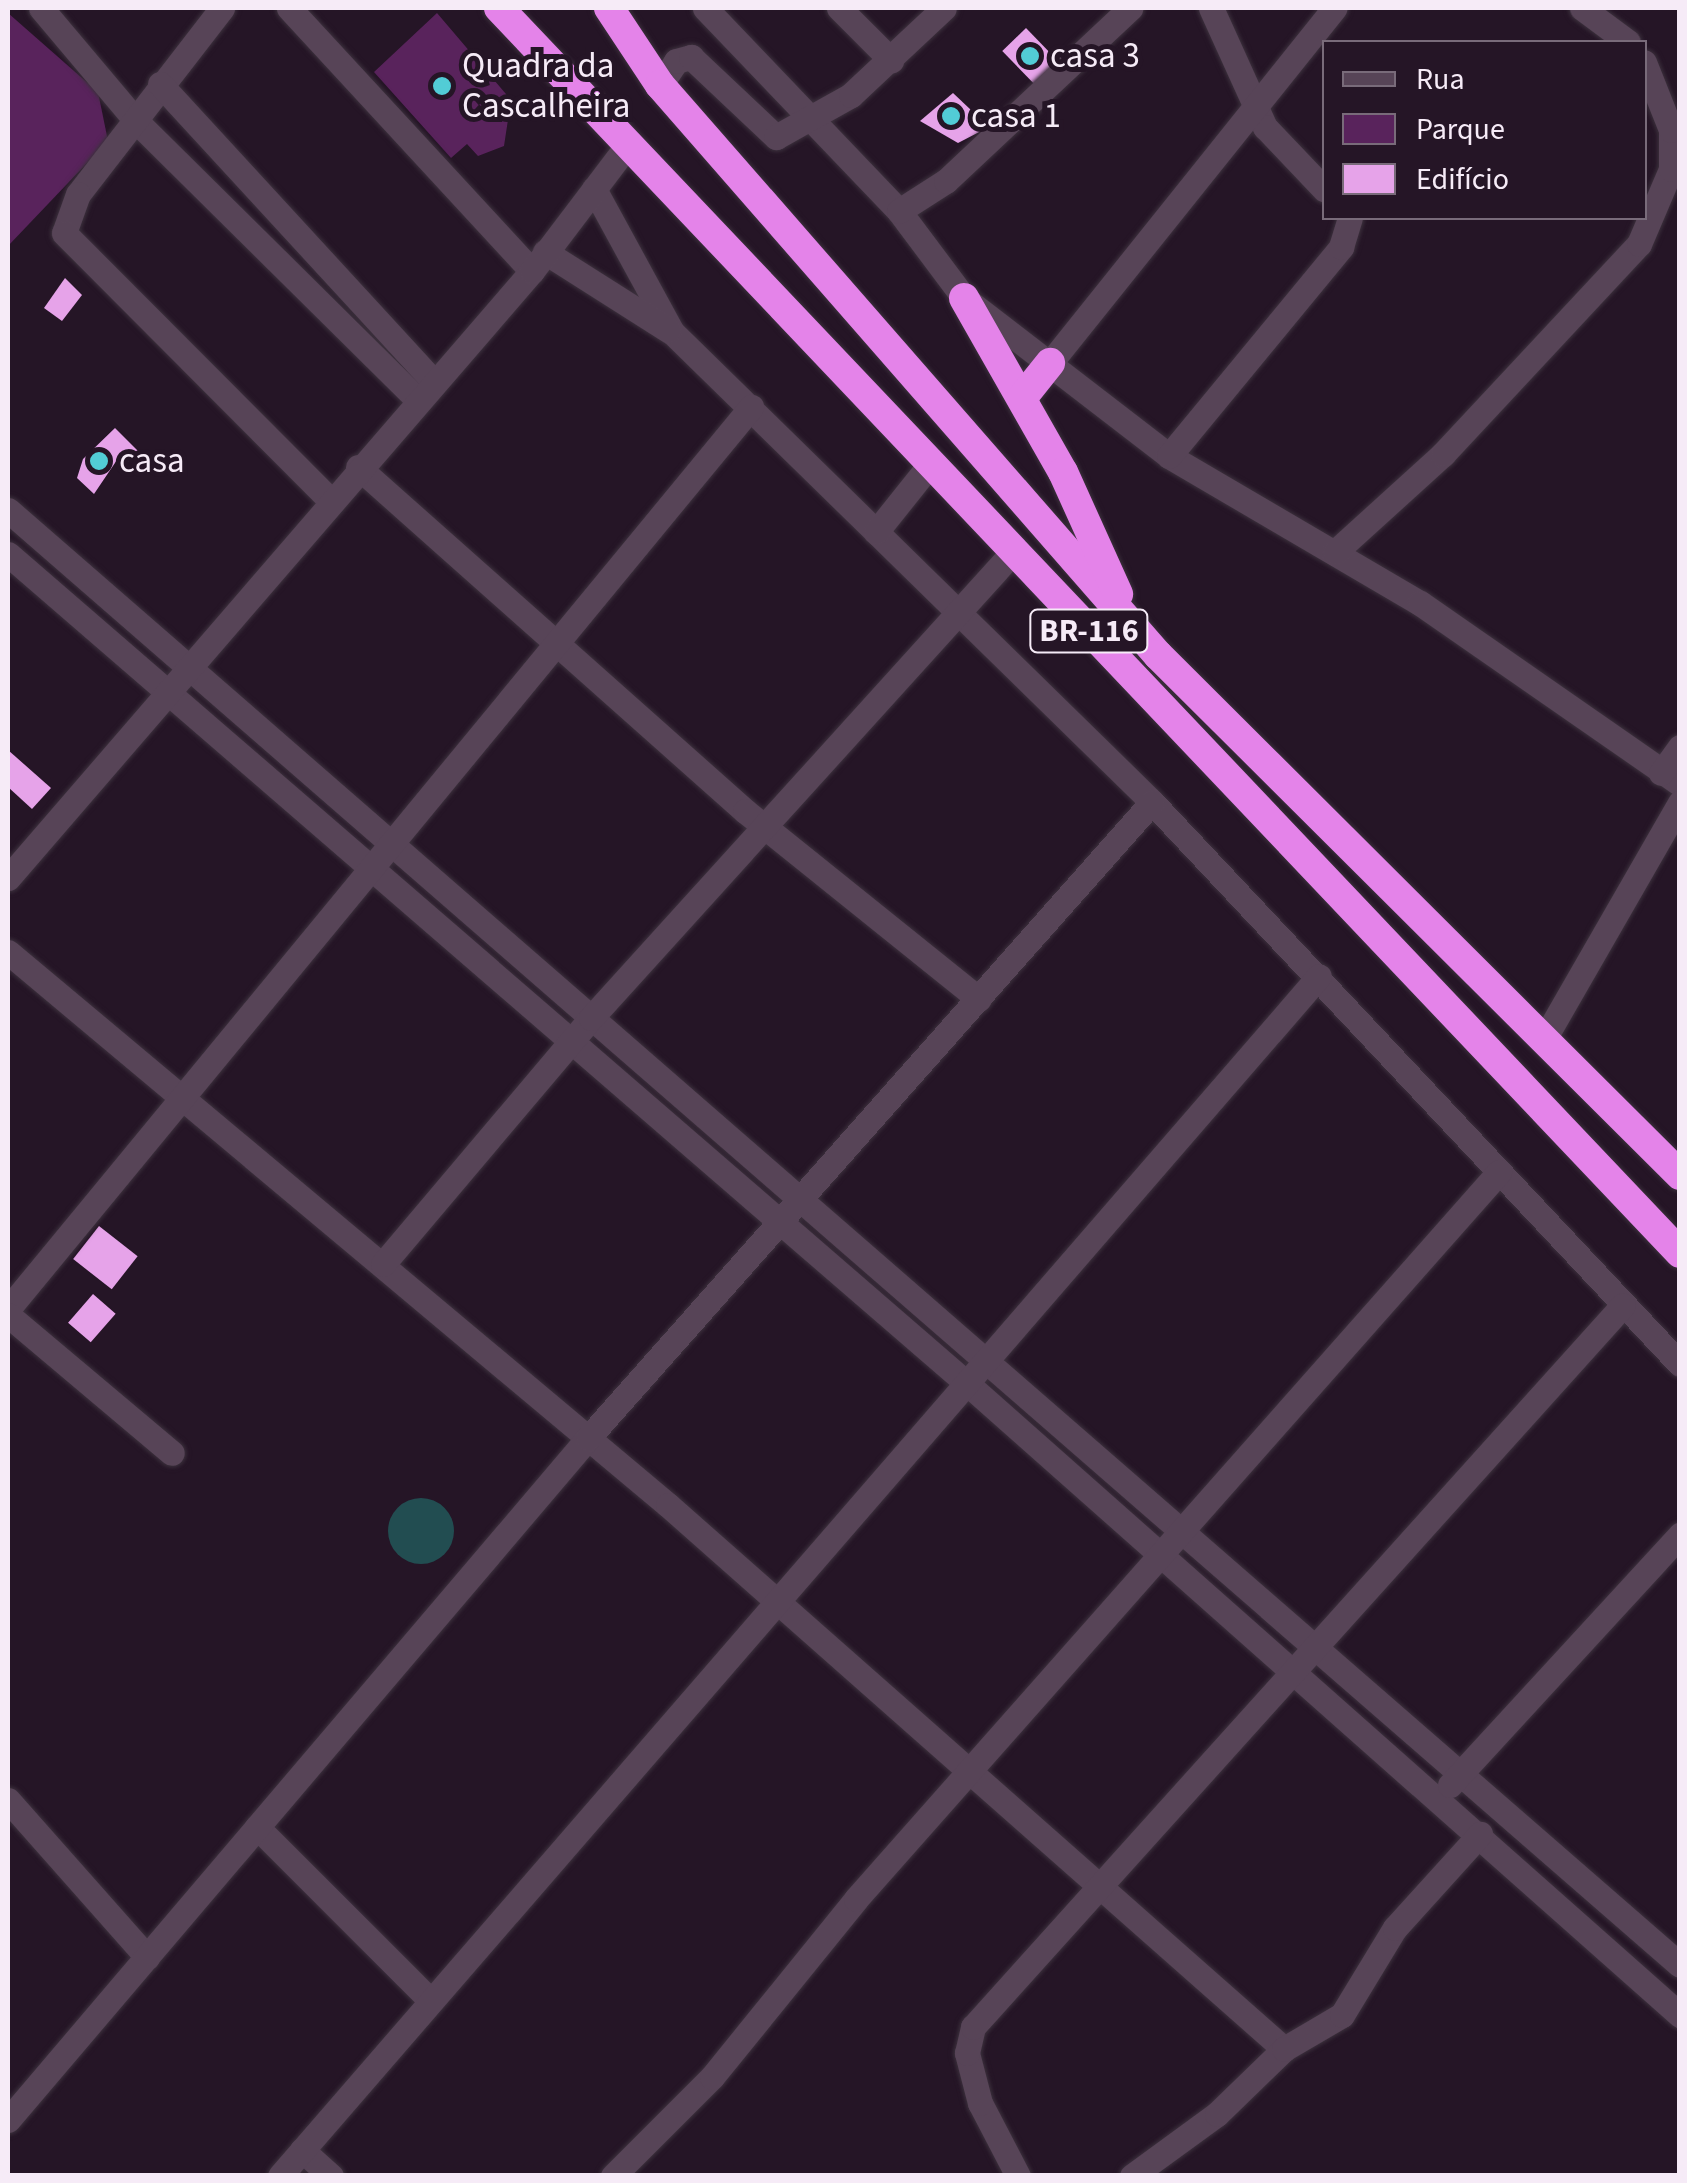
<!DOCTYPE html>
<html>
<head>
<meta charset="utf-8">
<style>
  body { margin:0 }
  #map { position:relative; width:1687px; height:2183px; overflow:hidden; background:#251526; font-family:"Source Sans 3",sans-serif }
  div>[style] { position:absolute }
  .green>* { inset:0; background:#59235c }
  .water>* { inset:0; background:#224d51 }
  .round { border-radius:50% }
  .building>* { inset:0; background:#e6a3e9; transform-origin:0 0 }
  .roads { filter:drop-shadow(0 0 2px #3c313d) drop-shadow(0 0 2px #3c313d) }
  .minor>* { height:25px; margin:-12.5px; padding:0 12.5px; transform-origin:12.5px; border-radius:12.5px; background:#574457 }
  .highway>* { height:30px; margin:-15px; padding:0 15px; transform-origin:15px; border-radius:15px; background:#e483e9 }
  .dots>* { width:28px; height:28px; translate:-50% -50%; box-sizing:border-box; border:5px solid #251526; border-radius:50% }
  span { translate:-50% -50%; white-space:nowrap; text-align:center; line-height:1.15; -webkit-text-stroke:10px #251526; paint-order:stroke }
  .shield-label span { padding:2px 8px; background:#251526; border:2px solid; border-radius:8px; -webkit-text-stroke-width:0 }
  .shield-label { font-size:32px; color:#f6ebf7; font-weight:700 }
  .poi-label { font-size:35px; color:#f6ebf7 }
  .left { translate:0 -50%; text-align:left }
  .frame { position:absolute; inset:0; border:10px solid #f6ebf7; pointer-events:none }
  .legend { position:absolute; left:1322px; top:40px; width:325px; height:180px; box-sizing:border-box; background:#251526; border:2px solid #796b7a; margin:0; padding:12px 18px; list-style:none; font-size:30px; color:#f6ebf7 }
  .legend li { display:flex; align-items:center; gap:20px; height:50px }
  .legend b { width:50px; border:2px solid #796b7a }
</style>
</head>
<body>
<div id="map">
  <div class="green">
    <div style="clip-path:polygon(8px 13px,98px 92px,108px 141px,8px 246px)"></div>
    <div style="clip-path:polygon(437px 13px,511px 100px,504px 146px,478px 156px,467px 144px,451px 158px,374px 72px)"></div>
  </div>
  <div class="water">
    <div class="round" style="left:388px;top:1498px;width:66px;height:66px"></div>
  </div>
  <div class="building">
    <div style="left:1026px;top:28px;width:46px;height:33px;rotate:46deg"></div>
    <div style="clip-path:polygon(953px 93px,989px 127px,958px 143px,920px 121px)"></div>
    <div style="clip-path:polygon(65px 278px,82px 295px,62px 321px,44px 308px)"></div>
    <div style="clip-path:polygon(115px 428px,138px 451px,127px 463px,119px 457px,94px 494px,77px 478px,83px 459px)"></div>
    <div style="clip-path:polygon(8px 750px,51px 788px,32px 809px,8px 787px)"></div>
    <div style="left:99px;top:1226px;width:49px;height:42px;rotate:38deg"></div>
    <div style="left:93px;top:1294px;width:30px;height:38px;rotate:41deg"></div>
  </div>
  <div class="roads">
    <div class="minor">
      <div style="left:41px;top:8px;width:148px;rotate:49.9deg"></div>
      <div style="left:136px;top:121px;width:395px;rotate:44.7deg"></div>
      <div style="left:222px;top:8px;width:235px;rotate:127.7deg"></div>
      <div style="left:78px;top:194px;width:41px;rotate:109.7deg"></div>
      <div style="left:64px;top:233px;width:377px;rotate:45.1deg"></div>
      <div style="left:289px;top:8px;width:358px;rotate:47.3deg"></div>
      <div style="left:705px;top:8px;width:281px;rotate:46.3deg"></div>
      <div style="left:899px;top:211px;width:109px;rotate:53.2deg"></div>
      <div style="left:964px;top:298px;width:259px;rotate:37.6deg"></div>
      <div style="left:1169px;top:456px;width:291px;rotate:30.4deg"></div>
      <div style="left:1420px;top:603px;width:317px;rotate:34.8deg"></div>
      <div style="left:839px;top:8px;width:74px;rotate:45deg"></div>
      <div style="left:1211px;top:8px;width:131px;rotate:65.6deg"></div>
      <div style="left:1265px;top:127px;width:86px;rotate:46.4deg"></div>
      <div style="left:1582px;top:8px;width:57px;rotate:36.5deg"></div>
      <div style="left:160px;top:84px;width:405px;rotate:47.4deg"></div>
      <div style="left:660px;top:85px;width:29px;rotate:-56deg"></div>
      <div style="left:676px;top:61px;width:16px;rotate:-15deg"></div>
      <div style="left:691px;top:57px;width:117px;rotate:43.3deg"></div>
      <div style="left:776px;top:137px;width:86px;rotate:-29.2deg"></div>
      <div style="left:851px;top:95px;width:127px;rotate:-43.1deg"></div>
      <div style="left:594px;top:189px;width:163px;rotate:61.4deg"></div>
      <div style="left:672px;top:332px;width:672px;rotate:44.4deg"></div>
      <div style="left:1152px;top:802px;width:771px;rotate:46.79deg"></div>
      <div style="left:899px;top:211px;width:56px;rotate:-32.6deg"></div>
      <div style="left:946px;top:181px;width:253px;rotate:-43.2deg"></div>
      <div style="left:545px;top:252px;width:146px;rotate:32.4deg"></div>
      <div style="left:1050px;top:363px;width:455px;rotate:-51.3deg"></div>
      <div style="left:1169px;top:456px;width:271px;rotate:-50.5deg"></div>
      <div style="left:1341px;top:247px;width:30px;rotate:-73deg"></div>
      <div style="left:358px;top:467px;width:518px;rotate:41.63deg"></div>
      <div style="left:745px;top:811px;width:300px;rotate:38.8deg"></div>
      <div style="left:8px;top:510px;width:2216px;rotate:41.03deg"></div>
      <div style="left:876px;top:532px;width:88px;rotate:-51.4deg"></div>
      <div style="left:1335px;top:552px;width:146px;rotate:-42.2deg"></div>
      <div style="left:1443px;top:454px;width:287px;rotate:-47deg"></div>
      <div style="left:1639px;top:244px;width:82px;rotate:-66.9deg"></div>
      <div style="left:1671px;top:169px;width:39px;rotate:-90deg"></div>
      <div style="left:1671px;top:130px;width:73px;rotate:-111.7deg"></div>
      <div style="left:8px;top:554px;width:1272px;rotate:40.86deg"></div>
      <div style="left:970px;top:1386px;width:949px;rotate:41.54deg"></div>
      <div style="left:1661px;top:773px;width:32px;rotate:-54deg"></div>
      <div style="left:8px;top:878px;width:802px;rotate:-49.2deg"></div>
      <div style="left:532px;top:271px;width:161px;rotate:-52.8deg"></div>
      <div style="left:8px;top:952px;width:861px;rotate:39.96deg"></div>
      <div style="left:668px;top:1505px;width:822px;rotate:41.45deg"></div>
      <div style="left:1547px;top:1034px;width:267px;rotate:-60.1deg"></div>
      <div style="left:383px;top:1264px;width:322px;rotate:-49.8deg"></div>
      <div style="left:591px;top:1018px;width:629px;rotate:-47.84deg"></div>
      <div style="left:8px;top:1309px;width:1169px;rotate:-50.52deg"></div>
      <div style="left:8px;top:1315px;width:214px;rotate:40.1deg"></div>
      <div style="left:1450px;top:1785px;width:340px;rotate:-47.4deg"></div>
      <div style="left:8px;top:1800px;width:210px;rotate:48.5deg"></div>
      <div style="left:257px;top:1827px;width:245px;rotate:45deg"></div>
      <div style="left:8px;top:2120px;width:895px;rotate:-49.62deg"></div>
      <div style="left:588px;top:1438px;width:850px;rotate:-48.43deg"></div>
      <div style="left:302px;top:2150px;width:39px;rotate:42deg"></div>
      <div style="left:280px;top:2176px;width:1587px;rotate:-49.11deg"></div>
      <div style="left:613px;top:2176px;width:140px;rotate:-45deg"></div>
      <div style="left:712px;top:2077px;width:229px;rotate:-51deg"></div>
      <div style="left:856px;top:1899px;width:971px;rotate:-48.51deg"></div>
      <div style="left:1018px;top:2176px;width:82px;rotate:-117.5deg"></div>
      <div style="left:980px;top:2103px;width:52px;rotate:-104.6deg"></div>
      <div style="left:967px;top:2053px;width:27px;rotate:-77deg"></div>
      <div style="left:973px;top:2027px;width:971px;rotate:-48deg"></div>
      <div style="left:1132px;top:2176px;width:105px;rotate:-36.1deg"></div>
      <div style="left:1217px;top:2114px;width:93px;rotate:-44.1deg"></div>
      <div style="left:1284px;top:2049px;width:67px;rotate:-30.4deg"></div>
      <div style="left:1342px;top:2015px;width:102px;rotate:-58.7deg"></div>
      <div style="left:1395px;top:1928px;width:127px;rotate:-47.9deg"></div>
    </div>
    <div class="highway">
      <div style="left:499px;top:8px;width:1716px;rotate:46.51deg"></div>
      <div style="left:609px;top:8px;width:92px;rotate:56.5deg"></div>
      <div style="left:660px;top:85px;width:757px;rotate:48.86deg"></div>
      <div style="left:1158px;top:655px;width:737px;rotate:44.89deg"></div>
      <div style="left:964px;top:298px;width:200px;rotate:60.4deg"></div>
      <div style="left:1063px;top:472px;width:134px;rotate:65.7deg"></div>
      <div style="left:1022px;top:398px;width:45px;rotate:-51.3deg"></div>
    </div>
  </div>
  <div class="dots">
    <div style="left:1030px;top:56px;background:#52ccd6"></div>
    <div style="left:442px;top:86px;background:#52ccd6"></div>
    <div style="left:951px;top:116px;background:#52ccd6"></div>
    <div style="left:99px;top:461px;background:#52ccd6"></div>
  </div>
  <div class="shield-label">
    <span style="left:1089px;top:631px">BR-116</span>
  </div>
  <div class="poi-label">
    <span class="left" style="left:1050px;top:56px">casa 3</span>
    <span class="left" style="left:462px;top:86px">Quadra da<br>Cascalheira</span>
    <span class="left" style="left:971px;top:116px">casa 1</span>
    <span class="left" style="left:119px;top:461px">casa</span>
  </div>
  <div class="frame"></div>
  <ul class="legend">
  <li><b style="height:12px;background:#574457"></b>Rua</li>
  <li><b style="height:28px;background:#59235c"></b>Parque</li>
  <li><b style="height:28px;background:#e6a3e9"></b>Edifício</li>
  </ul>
</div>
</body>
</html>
